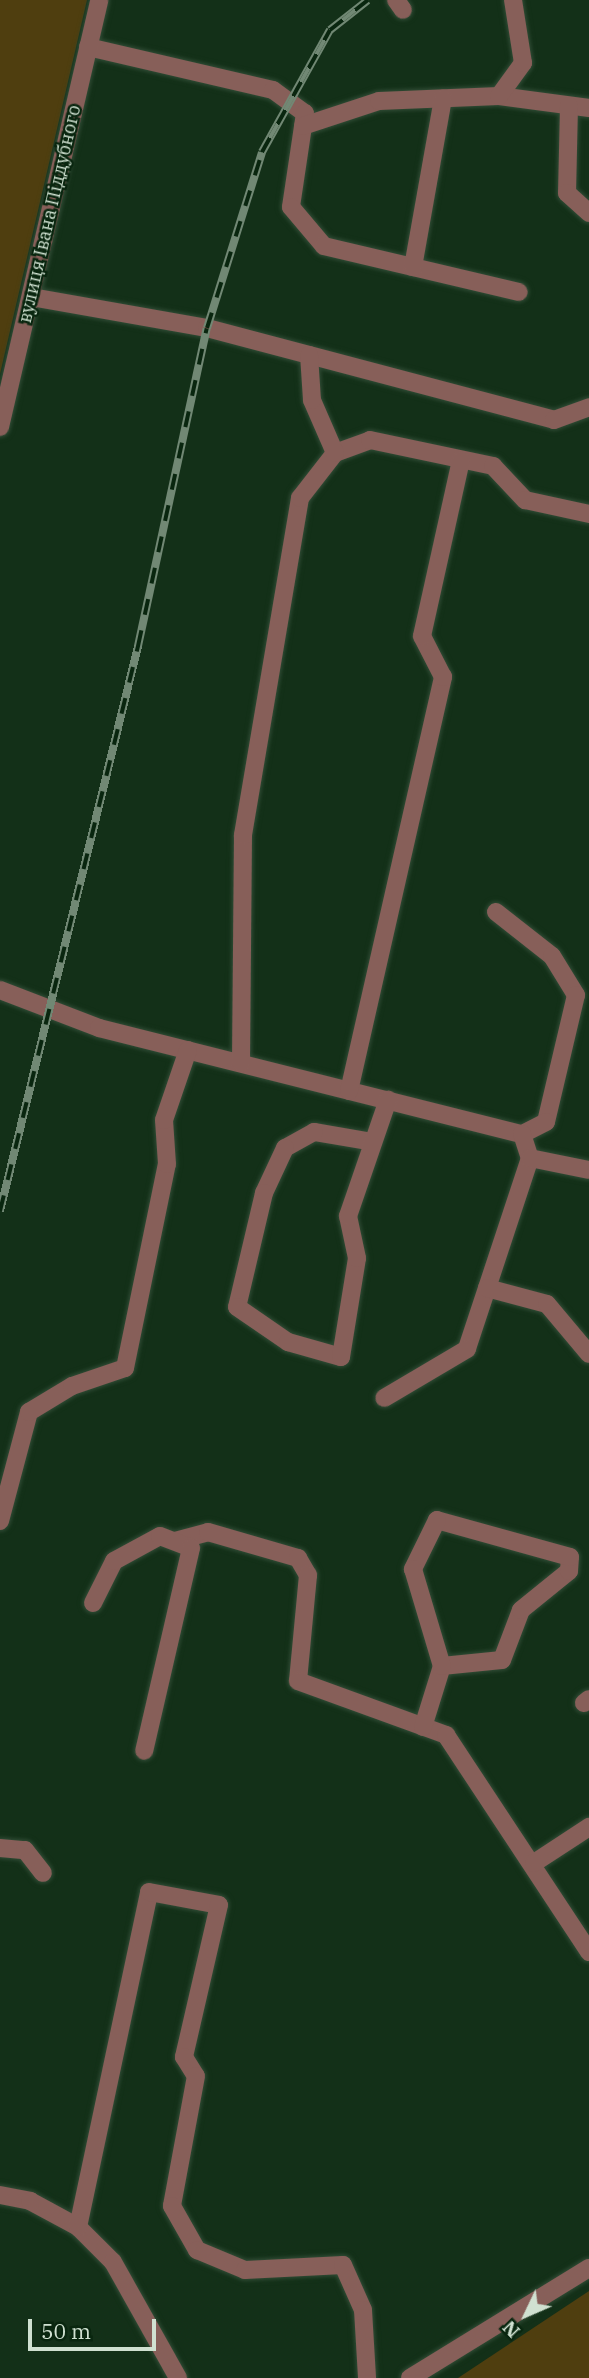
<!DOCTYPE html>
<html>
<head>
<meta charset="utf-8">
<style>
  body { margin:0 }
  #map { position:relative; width:589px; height:2378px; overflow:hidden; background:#133018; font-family:"IBM Plex Serif",serif }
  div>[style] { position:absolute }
  .green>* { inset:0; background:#4f3e0f }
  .roads { filter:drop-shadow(0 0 2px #314c36) drop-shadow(0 0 2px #314c36) }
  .minor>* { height:18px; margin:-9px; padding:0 9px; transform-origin:9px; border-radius:9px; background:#875f59 }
  .rail>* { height:8px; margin-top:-4px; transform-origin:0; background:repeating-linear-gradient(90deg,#09260f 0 16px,#718874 0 32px); box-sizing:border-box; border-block:2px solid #718874 }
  span { translate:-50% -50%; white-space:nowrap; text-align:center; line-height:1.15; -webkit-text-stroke:5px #09260f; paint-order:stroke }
  .street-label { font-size:18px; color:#d0e1d1 }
  .north { position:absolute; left:491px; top:2280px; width:70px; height:70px; -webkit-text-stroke:5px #09260f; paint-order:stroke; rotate:226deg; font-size:19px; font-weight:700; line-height:28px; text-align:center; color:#d0e1d1 }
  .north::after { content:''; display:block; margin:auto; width:24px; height:32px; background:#d0e1d1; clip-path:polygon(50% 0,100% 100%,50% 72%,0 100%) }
  .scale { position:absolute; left:28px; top:2319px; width:128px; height:32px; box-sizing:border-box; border:4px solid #d0e1d1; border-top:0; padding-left:9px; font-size:21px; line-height:24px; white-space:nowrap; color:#d0e1d1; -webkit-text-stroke:5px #09260f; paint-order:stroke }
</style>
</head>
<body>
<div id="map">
  <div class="green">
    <div style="clip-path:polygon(0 0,87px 0,0 374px)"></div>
    <div style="clip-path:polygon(589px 2291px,589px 2378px,458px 2378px)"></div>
  </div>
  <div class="roads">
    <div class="minor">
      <div style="left:396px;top:0;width:12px;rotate:55deg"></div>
      <div style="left:88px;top:47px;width:190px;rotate:13.1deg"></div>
      <div style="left:273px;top:90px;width:39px;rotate:36deg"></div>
      <div style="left:305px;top:113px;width:95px;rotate:98.5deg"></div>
      <div style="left:291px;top:207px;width:51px;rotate:49.8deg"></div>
      <div style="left:324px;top:246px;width:200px;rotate:13.3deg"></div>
      <div style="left:499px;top:96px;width:91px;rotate:7.6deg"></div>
      <div style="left:569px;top:106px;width:87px;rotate:91.3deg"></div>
      <div style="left:567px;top:193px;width:30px;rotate:42deg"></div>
      <div style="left:303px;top:126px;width:80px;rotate:-18.2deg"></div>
      <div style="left:379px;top:101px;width:120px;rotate:-2.4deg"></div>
      <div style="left:499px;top:96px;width:41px;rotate:-54deg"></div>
      <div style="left:523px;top:63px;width:64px;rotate:-99deg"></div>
      <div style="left:413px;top:267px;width:171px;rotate:-79.9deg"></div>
      <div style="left:31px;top:297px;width:179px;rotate:10deg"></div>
      <div style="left:207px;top:328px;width:359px;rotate:14.8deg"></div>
      <div style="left:554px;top:420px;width:37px;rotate:-20deg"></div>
      <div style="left:0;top:427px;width:438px;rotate:-76.9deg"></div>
      <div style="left:335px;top:453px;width:37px;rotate:-20deg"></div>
      <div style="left:370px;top:440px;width:126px;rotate:11.9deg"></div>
      <div style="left:493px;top:466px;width:47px;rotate:46.7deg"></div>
      <div style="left:525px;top:500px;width:66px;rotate:12.3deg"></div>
      <div style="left:496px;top:912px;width:71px;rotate:38.2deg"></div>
      <div style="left:552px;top:956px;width:46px;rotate:58.4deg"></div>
      <div style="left:576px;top:995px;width:130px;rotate:103.3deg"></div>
      <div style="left:546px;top:1122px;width:27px;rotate:153deg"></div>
      <div style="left:0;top:990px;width:106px;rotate:21deg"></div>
      <div style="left:99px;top:1028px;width:436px;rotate:14.1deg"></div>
      <div style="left:522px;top:1134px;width:25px;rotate:72deg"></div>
      <div style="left:530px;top:1158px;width:201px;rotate:108.3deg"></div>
      <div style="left:467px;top:1349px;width:96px;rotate:149.4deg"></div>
      <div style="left:241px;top:1063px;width:228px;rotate:-89.5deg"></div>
      <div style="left:243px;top:835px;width:342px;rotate:-80.4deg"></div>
      <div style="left:300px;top:498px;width:57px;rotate:-52.1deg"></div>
      <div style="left:335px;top:453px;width:58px;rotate:-113.5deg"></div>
      <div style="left:312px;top:400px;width:45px;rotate:-93.8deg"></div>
      <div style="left:349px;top:1091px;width:425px;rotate:-77.2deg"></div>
      <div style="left:443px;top:677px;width:46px;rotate:-117.1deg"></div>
      <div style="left:422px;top:636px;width:180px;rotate:-77.5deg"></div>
      <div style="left:373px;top:1142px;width:60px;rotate:-170.4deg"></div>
      <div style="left:314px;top:1132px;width:33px;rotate:151deg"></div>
      <div style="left:285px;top:1148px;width:50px;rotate:115deg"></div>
      <div style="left:264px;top:1193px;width:117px;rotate:103.3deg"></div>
      <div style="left:237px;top:1307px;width:62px;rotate:34.5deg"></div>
      <div style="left:288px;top:1342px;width:55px;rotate:15.8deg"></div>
      <div style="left:341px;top:1357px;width:100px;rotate:-80.8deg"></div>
      <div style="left:357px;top:1258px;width:43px;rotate:-102.1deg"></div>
      <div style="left:348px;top:1216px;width:123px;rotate:-71deg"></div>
      <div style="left:530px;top:1158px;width:60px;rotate:11.5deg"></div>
      <div style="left:487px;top:1288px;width:62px;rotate:14.9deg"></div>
      <div style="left:547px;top:1304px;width:65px;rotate:50deg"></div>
      <div style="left:0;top:1521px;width:113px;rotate:-75.1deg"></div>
      <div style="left:29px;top:1412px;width:50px;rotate:-31.2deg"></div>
      <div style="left:72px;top:1386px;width:56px;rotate:-18.8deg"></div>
      <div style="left:125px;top:1368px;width:208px;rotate:-78.4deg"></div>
      <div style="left:167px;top:1164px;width:44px;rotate:-93.9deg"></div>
      <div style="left:164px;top:1120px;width:74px;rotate:-71.1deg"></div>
      <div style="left:175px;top:1541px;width:34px;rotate:-15deg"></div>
      <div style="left:208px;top:1532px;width:94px;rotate:16.1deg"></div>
      <div style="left:298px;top:1558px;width:20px;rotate:60deg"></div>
      <div style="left:308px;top:1575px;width:106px;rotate:95.4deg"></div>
      <div style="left:298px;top:1681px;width:158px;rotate:20deg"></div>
      <div style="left:446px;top:1735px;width:260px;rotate:56.6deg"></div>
      <div style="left:93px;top:1603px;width:47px;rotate:-63.4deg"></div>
      <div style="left:114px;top:1561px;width:52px;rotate:-28.5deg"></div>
      <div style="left:160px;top:1536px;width:33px;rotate:21deg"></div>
      <div style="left:191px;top:1548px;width:208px;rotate:103deg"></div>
      <div style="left:584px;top:1703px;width:6px;rotate:-39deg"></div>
      <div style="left:423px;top:1727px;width:64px;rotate:-72.7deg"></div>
      <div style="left:442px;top:1666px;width:60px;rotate:-5.7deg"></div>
      <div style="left:502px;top:1660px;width:53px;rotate:-69.2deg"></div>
      <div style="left:521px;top:1610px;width:62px;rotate:-39.1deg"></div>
      <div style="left:569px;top:1571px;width:14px;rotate:-86deg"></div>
      <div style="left:570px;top:1557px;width:138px;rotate:-164.5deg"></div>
      <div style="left:437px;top:1520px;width:55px;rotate:116.1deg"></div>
      <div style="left:413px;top:1569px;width:101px;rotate:73.4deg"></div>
      <div style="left:0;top:1848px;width:25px;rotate:5deg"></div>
      <div style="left:25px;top:1850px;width:29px;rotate:52deg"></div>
      <div style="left:534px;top:1863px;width:66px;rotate:-33.2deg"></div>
      <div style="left:0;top:2195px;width:31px;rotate:11deg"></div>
      <div style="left:30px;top:2201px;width:55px;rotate:28.4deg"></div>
      <div style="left:78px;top:2227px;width:49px;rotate:45deg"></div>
      <div style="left:113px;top:2262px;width:133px;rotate:60.7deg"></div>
      <div style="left:78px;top:2227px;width:342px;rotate:-78deg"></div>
      <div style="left:149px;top:1892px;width:71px;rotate:10.5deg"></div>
      <div style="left:219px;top:1905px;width:156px;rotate:103deg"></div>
      <div style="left:184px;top:2057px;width:22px;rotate:58deg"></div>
      <div style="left:196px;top:2076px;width:132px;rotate:100.5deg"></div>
      <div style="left:172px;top:2206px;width:51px;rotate:60.4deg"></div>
      <div style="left:197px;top:2250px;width:52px;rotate:22.6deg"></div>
      <div style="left:245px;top:2270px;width:98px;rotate:-2.9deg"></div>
      <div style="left:343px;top:2265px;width:49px;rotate:66deg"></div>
      <div style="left:363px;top:2310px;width:68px;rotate:86.6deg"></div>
      <div style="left:410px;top:2378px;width:210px;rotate:-31.6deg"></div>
    </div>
  </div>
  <div class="rail">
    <div style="left:0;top:1211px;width:582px;rotate:-76.27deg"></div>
    <div style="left:138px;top:646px;width:325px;rotate:-77.8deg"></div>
    <div style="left:207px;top:328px;width:184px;rotate:-72.6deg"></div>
    <div style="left:262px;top:152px;width:140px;rotate:-60.9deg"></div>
    <div style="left:330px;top:30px;width:48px;rotate:-38.3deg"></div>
  </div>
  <div class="street-label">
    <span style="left:50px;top:214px;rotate:-77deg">вулиця Івана Піддубного</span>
  </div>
  <div class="north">N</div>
  <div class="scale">50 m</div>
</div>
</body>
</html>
